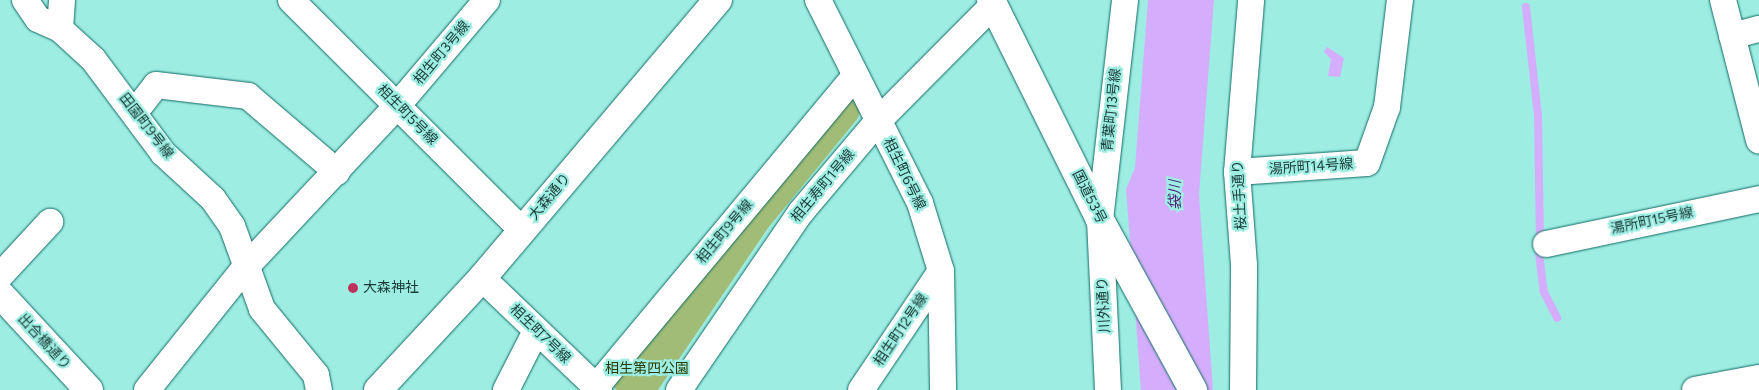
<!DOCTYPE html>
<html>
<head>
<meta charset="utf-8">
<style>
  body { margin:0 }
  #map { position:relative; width:1759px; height:390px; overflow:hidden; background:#9dede3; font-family:Figtree,"Noto Sans JP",sans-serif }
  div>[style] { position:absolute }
  .green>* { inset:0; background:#a1bc76 }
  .water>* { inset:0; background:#d4aefc }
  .stream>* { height:8px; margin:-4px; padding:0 4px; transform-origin:4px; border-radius:4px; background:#d4aefc }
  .roads { filter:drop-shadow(0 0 1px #116b63) drop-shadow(0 0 1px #116b63) }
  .minor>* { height:26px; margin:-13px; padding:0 13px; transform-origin:13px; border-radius:13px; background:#fff }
  .tertiary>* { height:28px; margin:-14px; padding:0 14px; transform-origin:14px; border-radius:14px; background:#fff }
  .trunk>* { height:28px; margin:-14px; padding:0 14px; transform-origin:14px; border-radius:14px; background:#fff }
  .dots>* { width:14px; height:14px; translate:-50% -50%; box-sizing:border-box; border:2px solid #9dede3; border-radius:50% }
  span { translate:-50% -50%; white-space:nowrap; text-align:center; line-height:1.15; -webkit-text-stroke:4.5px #9dede3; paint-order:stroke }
  .street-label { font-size:14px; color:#193a36 }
  .poi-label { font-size:14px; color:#193a36 }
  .left { translate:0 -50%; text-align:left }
  .park-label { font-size:14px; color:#293b00 }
  .water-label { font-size:15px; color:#4f1e76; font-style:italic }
</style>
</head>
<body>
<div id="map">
  <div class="green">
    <div style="clip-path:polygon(850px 97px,861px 106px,858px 118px,768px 228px,658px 390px,617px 390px,612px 385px)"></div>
  </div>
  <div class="water">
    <div style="clip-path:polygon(1148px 0,1214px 0,1199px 194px,1213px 390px,1141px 390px,1126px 189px,1135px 168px)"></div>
    <div style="clip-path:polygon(1327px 47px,1344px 58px,1340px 77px,1328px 76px,1331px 59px,1324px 52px)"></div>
  </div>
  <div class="stream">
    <div style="left:1526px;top:7px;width:109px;rotate:83.7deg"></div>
    <div style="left:1538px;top:115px;width:122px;rotate:89.1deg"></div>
    <div style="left:1539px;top:253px;width:39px;rotate:83deg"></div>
    <div style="left:1544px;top:292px;width:29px;rotate:63deg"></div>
  </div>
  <div class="roads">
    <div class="minor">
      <div style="left:25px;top:0;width:23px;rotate:56deg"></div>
      <div style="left:38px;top:19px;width:24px;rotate:24deg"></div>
      <div style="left:60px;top:29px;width:45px;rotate:42.3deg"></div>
      <div style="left:93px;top:59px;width:117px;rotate:53.3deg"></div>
      <div style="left:163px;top:153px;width:68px;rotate:42.6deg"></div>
      <div style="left:213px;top:199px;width:33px;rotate:55deg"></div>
      <div style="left:232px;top:226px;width:88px;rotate:70.1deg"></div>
      <div style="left:262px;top:309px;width:85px;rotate:50.7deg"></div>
      <div style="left:316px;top:375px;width:15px;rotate:79deg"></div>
      <div style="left:291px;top:0;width:326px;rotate:44.9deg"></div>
      <div style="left:818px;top:0;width:227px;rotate:63.3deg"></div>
      <div style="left:920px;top:203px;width:71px;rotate:72.8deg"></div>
      <div style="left:941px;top:271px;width:119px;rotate:89deg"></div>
      <div style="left:1723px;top:0;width:145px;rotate:75.6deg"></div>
      <div style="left:60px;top:29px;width:29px;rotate:-86deg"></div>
      <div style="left:1732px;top:36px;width:28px;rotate:-15deg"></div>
      <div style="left:135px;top:112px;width:34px;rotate:-52deg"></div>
      <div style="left:156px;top:85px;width:93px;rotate:6.8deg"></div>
      <div style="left:248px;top:96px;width:117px;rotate:40.5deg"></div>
      <div style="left:1237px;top:172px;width:130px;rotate:-4deg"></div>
      <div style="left:1367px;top:163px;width:59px;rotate:-70.3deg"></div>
      <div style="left:1387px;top:107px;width:108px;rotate:-83.1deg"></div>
      <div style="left:1546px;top:244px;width:218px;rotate:-11.9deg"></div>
      <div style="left:0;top:276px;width:74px;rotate:-47.2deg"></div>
      <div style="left:482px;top:278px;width:162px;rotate:43.7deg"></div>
      <div style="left:596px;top:387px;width:403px;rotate:-50.2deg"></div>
      <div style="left:147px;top:390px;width:155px;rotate:-51.3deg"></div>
      <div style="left:244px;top:269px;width:224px;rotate:-46.8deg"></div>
      <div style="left:397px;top:106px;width:139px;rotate:-49.7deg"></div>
      <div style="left:506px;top:390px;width:66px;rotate:-63deg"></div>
      <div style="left:679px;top:390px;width:216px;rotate:-55.6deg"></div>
      <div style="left:801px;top:212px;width:119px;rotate:-49.8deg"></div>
      <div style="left:878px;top:121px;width:163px;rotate:-45.2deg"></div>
      <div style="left:861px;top:390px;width:143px;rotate:-56.1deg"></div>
      <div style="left:1108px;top:390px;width:170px;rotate:-92.7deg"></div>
      <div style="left:1100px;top:220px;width:221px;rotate:-83.5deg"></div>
      <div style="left:1243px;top:390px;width:125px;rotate:-89.5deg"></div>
      <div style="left:1244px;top:265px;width:93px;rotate:-94.3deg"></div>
      <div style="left:1237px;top:172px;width:173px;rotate:-85.3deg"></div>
      <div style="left:1695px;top:390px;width:65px;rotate:-10.6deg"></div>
    </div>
    <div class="tertiary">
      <div style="left:0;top:294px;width:131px;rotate:47.2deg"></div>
      <div style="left:378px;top:390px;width:153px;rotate:-47.1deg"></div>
      <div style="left:482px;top:278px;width:365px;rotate:-49.7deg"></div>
    </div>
    <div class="trunk">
      <div style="left:991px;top:0;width:246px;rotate:63.6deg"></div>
      <div style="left:1100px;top:220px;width:194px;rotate:61.3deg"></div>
    </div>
  </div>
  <div class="dots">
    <div style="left:353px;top:288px;background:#be315f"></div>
  </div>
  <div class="street-label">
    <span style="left:442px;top:53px;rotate:-50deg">相生町3号線</span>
    <span style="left:1112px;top:110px;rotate:-84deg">青葉町13号線</span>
    <span style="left:407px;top:115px;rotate:45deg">相生町5号線</span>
    <span style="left:146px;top:126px;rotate:52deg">田園町9号線</span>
    <span style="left:1311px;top:167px;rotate:-4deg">湯所町14号線</span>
    <span style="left:904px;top:174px;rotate:64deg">相生町6号線</span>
    <span style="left:823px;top:186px;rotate:-50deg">相生寿町1号線</span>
    <span style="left:1240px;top:195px;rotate:-93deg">桜土手通り</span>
    <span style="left:550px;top:197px;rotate:-50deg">大森通り</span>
    <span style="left:1089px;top:197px;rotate:63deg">国道53号</span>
    <span style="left:1652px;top:221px;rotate:-12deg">湯所町15号線</span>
    <span style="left:725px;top:232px;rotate:-50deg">相生町9号線</span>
    <span style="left:1104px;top:305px;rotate:-93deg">川外通り</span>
    <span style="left:901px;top:330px;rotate:-56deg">相生町12号線</span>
    <span style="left:540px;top:334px;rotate:44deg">相生町7号線</span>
    <span style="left:44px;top:342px;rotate:47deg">出合橋通り</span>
  </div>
  <div class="poi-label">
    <span class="left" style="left:363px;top:288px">大森神社</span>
  </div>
  <div class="park-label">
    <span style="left:647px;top:369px">相生第四公園</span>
  </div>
  <div class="water-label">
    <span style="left:1176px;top:195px;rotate:-90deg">袋川</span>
  </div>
</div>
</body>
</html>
